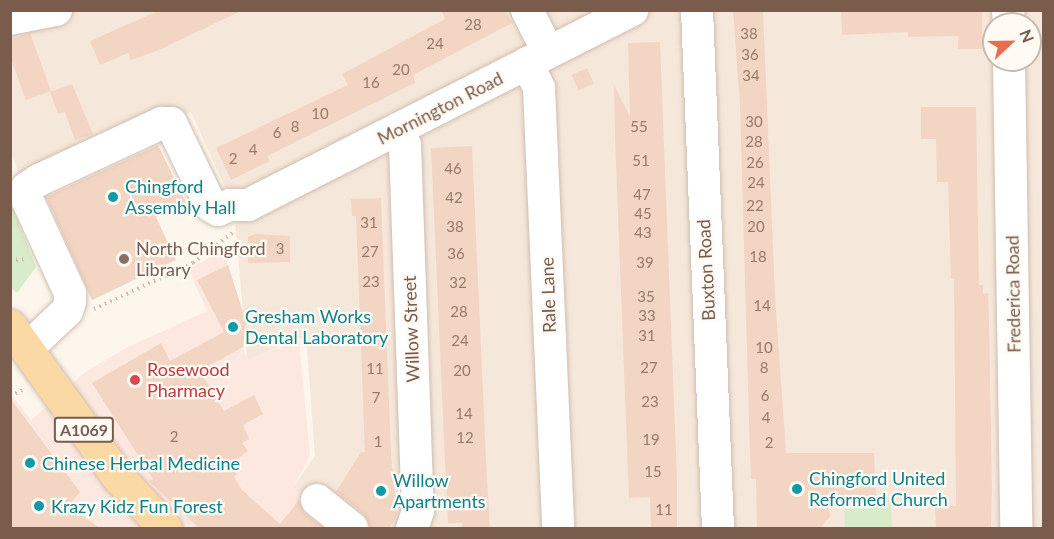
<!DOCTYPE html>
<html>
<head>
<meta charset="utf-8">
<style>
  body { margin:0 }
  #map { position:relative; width:1054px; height:539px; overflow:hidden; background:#fdf6ec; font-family:Lato,sans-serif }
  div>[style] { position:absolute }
  .residential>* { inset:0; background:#f5e8da }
  .commercial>* { inset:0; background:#fde8e0 }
  .green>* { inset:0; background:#d8ecc9; transform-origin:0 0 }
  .building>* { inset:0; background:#f3d5c3; transform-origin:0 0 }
  .path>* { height:4px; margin-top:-2px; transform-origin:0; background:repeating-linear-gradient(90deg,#d9b8a5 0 1.5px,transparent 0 6px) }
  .roads { filter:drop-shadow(0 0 2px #d1beb0) drop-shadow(0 0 2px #d1beb0) }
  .minor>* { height:32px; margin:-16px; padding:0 16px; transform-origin:16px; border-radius:16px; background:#fff }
  .major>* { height:33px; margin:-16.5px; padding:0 16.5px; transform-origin:16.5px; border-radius:16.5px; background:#fbd9a5 }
  .dots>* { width:16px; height:16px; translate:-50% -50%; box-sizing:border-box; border:3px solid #fffaf3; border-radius:50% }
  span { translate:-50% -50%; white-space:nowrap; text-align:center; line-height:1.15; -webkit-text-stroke:4.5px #fffaf3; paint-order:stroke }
  .number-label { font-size:15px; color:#987a6a }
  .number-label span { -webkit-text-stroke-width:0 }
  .shield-label span { padding:2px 4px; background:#fffaf3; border:2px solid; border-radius:4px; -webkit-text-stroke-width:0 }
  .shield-label { font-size:16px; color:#7a5c4d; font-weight:700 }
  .street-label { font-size:18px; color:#7a5c4d }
  .culture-label { font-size:18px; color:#0d838f }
  .left { translate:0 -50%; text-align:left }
  .education-label { font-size:18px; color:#785e54 }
  .health-label { font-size:18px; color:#be3a42 }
  .frame { position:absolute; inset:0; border:12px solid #7a5c4d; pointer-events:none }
  .north { position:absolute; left:982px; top:12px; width:60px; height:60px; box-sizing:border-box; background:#fffaf3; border:2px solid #cabbb1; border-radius:50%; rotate:68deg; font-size:16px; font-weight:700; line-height:24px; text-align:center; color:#7a5c4d }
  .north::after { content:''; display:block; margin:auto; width:21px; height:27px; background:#e76f51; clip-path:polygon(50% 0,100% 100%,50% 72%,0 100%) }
</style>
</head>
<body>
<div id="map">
  <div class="residential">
    <div style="clip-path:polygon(evenodd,11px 11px,1043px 11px,1043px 528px,347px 528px,293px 488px,315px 456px,306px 336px,247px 360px,234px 207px,191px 112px,20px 177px,11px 152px,11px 11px,994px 24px,1030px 24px,1030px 60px,994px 60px,994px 24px)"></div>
  </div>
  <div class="commercial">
    <div style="clip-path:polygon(223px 249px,246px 322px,243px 347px,248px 359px,299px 341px,310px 455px,293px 488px,347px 528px,11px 528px,10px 393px,31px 420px,84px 373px,124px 349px,207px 311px,189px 270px)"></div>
  </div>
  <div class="green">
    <div style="clip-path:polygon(10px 202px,36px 267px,17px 293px,11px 288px)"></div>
    <div style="left:891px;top:500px;width:28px;height:47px;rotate:88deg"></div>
  </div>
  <div class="building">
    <div style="clip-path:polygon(160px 10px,243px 10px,159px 50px,131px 60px,128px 53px,100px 65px,90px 41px)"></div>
    <div style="clip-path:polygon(441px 10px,505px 10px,512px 23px,413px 75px,415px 83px,267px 156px,270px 161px,231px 180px,216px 148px,348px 85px,342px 74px,445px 19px)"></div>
    <div style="clip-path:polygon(733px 10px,763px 10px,775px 296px,786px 453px,874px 453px,876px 497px,828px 500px,830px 517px,820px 528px,757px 528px,756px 479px,751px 479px,750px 455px,740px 105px)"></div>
    <div style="clip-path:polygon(841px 10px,982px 10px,982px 49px,958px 49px,958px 36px,908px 37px,908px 32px,842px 35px)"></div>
    <div style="clip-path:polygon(30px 33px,51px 91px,26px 100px,10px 56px,10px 40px)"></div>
    <div style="clip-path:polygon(660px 42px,677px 480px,677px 528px,651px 528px,650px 497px,629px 498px,615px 137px,614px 85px,630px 117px,628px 43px)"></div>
    <div style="left:587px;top:68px;width:17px;height:17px;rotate:66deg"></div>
    <div style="clip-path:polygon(72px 84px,93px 134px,75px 140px,65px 112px,58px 114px,50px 92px)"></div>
    <div style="clip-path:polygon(921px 107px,976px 107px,979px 285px,983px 285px,983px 294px,988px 293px,989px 318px,992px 491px,991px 527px,985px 528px,936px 528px,935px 506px,956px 506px,954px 279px,951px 279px,948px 182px,937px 182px,936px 139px,921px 139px)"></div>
    <div style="clip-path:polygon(158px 145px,186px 203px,156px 217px,176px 260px,92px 300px,46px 197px)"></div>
    <div style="clip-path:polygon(472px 146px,486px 460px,490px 528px,462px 528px,462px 523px,448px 523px,445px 462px,431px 148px)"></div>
    <div style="clip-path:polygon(381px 198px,391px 454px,397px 516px,389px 528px,370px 528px,364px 514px,336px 492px,361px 452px,365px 452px,356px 216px,352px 216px,351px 199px)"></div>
    <div style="clip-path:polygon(255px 234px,290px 236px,290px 262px,248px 263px,248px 237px)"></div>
    <div style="clip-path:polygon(228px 265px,246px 322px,243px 347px,200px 371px,224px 411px,254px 395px,263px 414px,243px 425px,249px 439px,242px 443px,248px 451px,230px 465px,237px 474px,234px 477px,242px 490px,280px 524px,299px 500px,305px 514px,324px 528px,199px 528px,149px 481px,153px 479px,92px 383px,161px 343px,170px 361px,224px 332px,197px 280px)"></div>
    <div style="clip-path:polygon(10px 398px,80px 492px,69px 505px,99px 528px,10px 528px)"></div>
  </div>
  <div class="path">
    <div style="left:10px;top:260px;width:18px;rotate:-3deg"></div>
    <div style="left:94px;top:309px;width:109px;rotate:-24.9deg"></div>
    <div style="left:193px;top:263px;width:54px;rotate:-37.5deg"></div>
    <div style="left:10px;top:396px;width:17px;rotate:-25deg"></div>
  </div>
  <div class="roads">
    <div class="minor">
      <div style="left:527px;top:10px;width:47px;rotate:63.4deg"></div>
      <div style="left:697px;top:10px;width:518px;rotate:87.68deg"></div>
      <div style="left:1008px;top:10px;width:14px;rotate:86deg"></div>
      <div style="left:10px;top:19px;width:47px;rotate:-11.1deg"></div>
      <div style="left:1009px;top:60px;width:468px;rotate:89.1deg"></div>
      <div style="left:527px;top:63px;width:28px;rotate:64deg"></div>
      <div style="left:539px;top:88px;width:440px;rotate:87.5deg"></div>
      <div style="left:397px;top:131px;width:16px;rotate:60deg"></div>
      <div style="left:405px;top:145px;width:366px;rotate:88deg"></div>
      <div style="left:418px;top:511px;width:18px;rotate:109deg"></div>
      <div style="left:29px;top:347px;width:52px;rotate:-43.5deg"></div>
      <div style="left:67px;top:311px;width:9px;rotate:-72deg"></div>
      <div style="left:70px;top:302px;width:9px;rotate:-90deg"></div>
      <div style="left:70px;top:293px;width:103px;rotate:-114.6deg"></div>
      <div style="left:27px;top:199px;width:11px;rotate:-90deg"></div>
      <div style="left:27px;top:188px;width:14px;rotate:-34deg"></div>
      <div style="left:39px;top:180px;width:136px;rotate:-24.9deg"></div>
      <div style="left:162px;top:123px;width:9px"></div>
      <div style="left:171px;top:123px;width:92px;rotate:64.3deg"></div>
      <div style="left:211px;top:206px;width:8px;rotate:30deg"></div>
      <div style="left:218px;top:210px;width:13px;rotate:-23deg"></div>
      <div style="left:230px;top:205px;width:18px"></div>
      <div style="left:248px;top:205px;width:431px;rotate:-26.9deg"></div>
      <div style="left:317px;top:500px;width:45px;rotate:38.7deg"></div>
    </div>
    <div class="major">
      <div style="left:10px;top:326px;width:186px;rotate:54.4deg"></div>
      <div style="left:118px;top:477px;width:69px;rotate:47.3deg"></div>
    </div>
  </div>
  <div class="dots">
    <div style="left:113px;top:197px;background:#0f9aa8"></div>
    <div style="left:124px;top:259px;background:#8d6e63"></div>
    <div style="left:233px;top:327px;background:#0f9aa8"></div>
    <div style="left:135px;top:380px;background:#e0444e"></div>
    <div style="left:30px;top:463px;background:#0f9aa8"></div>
    <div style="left:797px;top:489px;background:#0f9aa8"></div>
    <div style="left:381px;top:491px;background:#0f9aa8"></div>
    <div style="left:39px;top:506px;background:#0f9aa8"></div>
  </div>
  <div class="number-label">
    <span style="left:473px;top:25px">28</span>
    <span style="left:749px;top:34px">38</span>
    <span style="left:435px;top:44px">24</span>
    <span style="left:750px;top:55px">36</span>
    <span style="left:401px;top:70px">20</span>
    <span style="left:751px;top:76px">34</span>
    <span style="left:371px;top:83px">16</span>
    <span style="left:320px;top:114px">10</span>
    <span style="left:754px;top:122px">30</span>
    <span style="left:295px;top:127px">8</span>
    <span style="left:639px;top:127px">55</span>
    <span style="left:277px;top:133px">6</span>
    <span style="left:754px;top:142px">28</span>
    <span style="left:253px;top:150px">4</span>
    <span style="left:233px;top:159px">2</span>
    <span style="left:641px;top:161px">51</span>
    <span style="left:755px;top:163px">26</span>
    <span style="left:453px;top:169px">46</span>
    <span style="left:756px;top:183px">24</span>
    <span style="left:642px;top:195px">47</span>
    <span style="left:454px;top:198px">42</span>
    <span style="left:755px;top:206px">22</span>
    <span style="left:643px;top:214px">45</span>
    <span style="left:369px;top:223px">31</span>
    <span style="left:455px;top:227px">38</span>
    <span style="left:756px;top:227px">20</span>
    <span style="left:643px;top:233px">43</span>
    <span style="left:280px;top:249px">3</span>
    <span style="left:370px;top:252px">27</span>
    <span style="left:456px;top:254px">36</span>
    <span style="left:758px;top:257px">18</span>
    <span style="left:645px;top:263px">39</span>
    <span style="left:371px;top:282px">23</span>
    <span style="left:458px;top:283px">32</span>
    <span style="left:646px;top:297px">35</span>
    <span style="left:762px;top:306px">14</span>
    <span style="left:459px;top:312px">28</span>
    <span style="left:647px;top:316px">33</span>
    <span style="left:647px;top:336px">31</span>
    <span style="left:460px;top:341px">24</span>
    <span style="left:764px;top:348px">10</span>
    <span style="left:649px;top:368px">27</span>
    <span style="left:764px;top:368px">8</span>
    <span style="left:375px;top:369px">11</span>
    <span style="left:462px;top:371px">20</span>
    <span style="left:765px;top:396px">6</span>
    <span style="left:376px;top:398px">7</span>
    <span style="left:650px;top:402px">23</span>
    <span style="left:464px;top:414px">14</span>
    <span style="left:766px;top:418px">4</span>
    <span style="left:174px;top:437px">2</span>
    <span style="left:465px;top:438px">12</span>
    <span style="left:651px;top:440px">19</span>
    <span style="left:378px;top:442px">1</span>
    <span style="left:769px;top:443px">2</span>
    <span style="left:653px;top:472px">15</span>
    <span style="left:664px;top:510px">11</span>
  </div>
  <div class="shield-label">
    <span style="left:84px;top:430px">A1069</span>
  </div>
  <div class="street-label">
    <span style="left:440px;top:108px;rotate:-27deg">Mornington Road</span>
    <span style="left:706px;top:270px;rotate:-93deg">Buxton Road</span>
    <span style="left:1013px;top:294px;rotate:-91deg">Frederica Road</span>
    <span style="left:548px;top:295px;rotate:-92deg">Rale Lane</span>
    <span style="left:411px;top:329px;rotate:-92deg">Willow Street</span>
  </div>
  <div class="culture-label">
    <span class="left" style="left:125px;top:197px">Chingford<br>Assembly Hall</span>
    <span class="left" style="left:245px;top:327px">Gresham Works<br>Dental Laboratory</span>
    <span class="left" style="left:42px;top:463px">Chinese Herbal Medicine</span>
    <span class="left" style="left:809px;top:489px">Chingford United<br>Reformed Church</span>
    <span class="left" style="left:393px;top:491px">Willow<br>Apartments</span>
    <span class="left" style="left:51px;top:506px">Krazy Kidz Fun Forest</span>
  </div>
  <div class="education-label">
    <span class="left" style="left:136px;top:259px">North Chingford<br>Library</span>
  </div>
  <div class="health-label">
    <span class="left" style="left:147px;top:380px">Rosewood<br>Pharmacy</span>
  </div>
  <div class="frame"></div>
  <div class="north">N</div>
</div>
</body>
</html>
